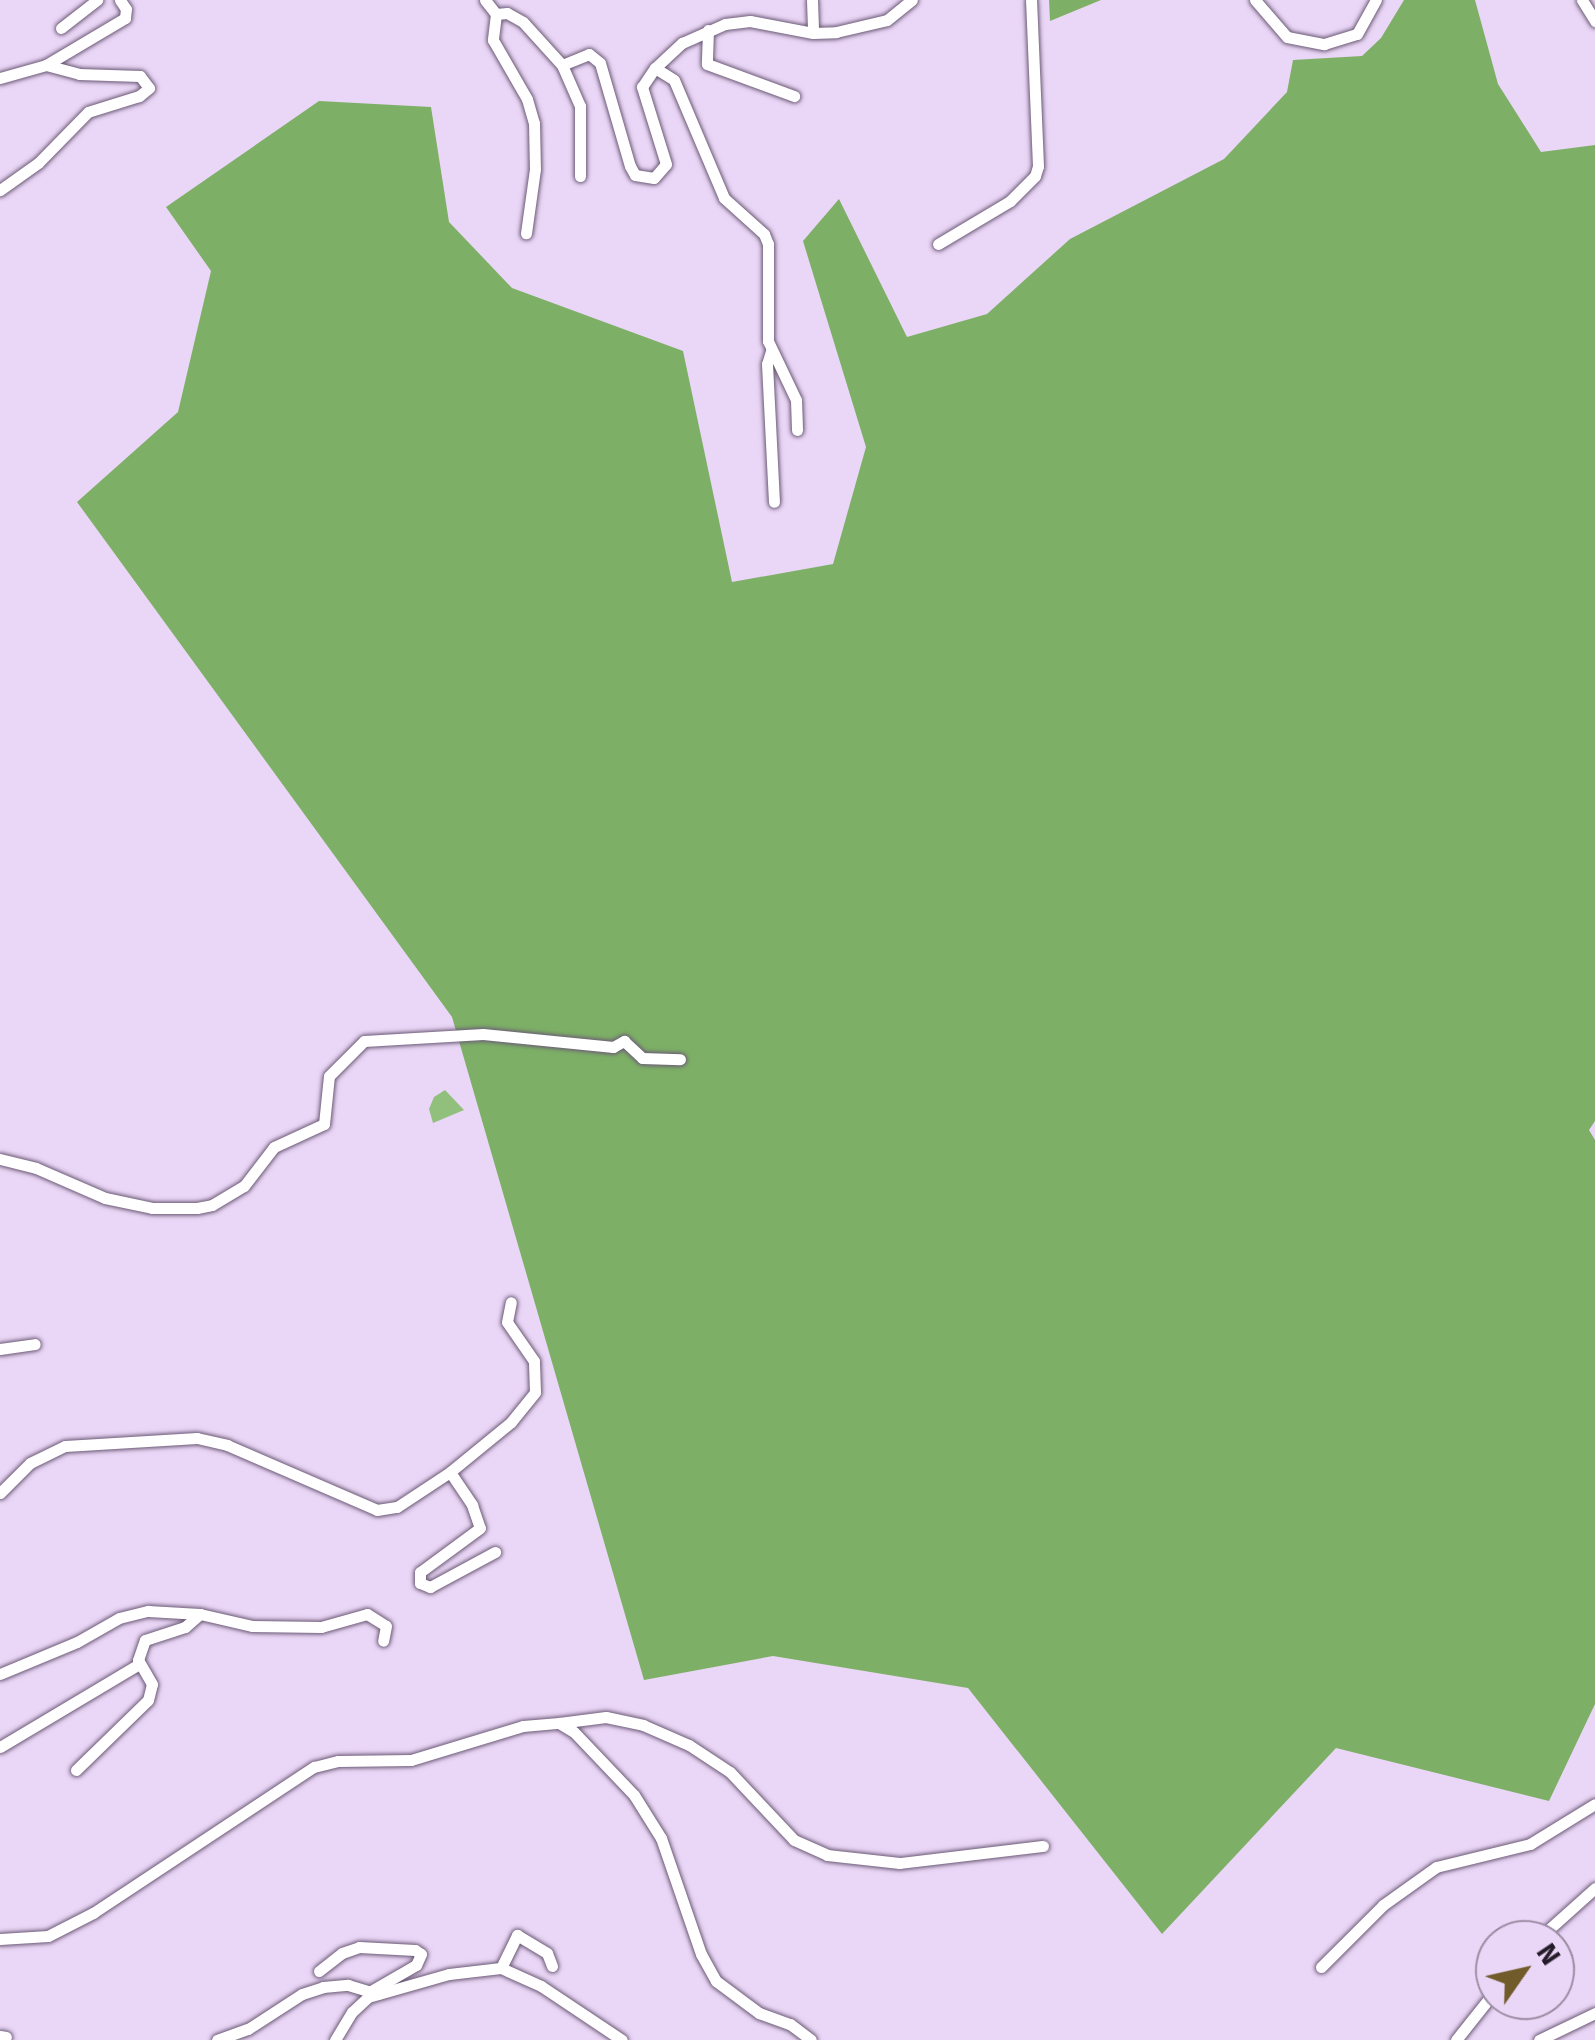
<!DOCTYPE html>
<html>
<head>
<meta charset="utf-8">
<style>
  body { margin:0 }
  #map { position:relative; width:1595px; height:2040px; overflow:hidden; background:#ead6f6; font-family:"Fira Sans",sans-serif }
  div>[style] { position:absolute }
  .green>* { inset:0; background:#91c07d }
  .forest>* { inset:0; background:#7db066 }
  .roads { filter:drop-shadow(0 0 2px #6b5a76) drop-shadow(0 0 2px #6b5a76) }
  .minor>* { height:11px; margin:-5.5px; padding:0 5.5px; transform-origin:5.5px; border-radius:5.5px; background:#fff }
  span { translate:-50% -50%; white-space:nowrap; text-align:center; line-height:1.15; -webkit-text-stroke:10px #ead6f6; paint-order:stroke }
  .north { position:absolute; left:1475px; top:1920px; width:100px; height:100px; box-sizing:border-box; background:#ead6f6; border:2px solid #9b8ca4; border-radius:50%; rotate:56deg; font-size:28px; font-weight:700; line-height:40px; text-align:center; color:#241d29 }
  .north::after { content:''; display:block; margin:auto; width:35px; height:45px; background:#725b2b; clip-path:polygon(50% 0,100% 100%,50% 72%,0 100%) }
</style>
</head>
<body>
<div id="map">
  <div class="green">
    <div style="clip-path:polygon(445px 1090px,464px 1110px,433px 1123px,429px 1109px,434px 1097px)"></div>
  </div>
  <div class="forest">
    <div style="clip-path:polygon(1049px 0,1101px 0,1050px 21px)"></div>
    <div style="clip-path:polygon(1404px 0,1475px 0,1498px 84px,1541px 152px,1595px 145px,1595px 1121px,1589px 1130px,1595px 1140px,1595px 1704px,1549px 1801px,1336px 1748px,1162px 1934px,968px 1688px,773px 1656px,644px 1680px,452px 1017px,77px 502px,178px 412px,211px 271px,166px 207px,319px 101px,431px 107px,449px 222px,512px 288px,683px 351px,732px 582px,833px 564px,866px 447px,803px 241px,839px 199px,907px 337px,987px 314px,1070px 239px,1224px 159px,1287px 92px,1293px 60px,1362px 56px,1381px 38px)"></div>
  </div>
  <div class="roads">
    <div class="minor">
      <div style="left:485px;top:0;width:18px;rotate:52deg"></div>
      <div style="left:496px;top:14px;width:11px;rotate:-5deg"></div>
      <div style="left:507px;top:13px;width:18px;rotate:29deg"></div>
      <div style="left:523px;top:22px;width:58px;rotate:47.8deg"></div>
      <div style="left:562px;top:65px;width:45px;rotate:66.3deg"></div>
      <div style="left:580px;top:106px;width:70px;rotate:90deg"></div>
      <div style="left:812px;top:0;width:33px;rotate:88deg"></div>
      <div style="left:1255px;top:0;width:49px;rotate:49.1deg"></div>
      <div style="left:1287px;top:37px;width:38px;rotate:11deg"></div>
      <div style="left:1324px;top:44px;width:34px;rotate:-17deg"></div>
      <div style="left:1357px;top:34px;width:39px;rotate:-61deg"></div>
      <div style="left:1582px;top:0;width:25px;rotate:58deg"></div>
      <div style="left:496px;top:14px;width:26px;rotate:97deg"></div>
      <div style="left:493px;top:40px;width:68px;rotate:60deg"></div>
      <div style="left:527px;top:99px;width:25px;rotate:74deg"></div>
      <div style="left:534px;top:123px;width:46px;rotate:88.8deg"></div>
      <div style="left:535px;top:169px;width:65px;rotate:98deg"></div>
      <div style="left:61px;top:28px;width:46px;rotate:-37.9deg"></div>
      <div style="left:708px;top:30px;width:34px;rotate:92deg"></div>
      <div style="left:707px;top:64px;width:93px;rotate:20.2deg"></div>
      <div style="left:46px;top:65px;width:92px;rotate:-30.7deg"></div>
      <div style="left:125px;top:18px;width:9px;rotate:-84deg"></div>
      <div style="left:126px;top:9px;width:11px;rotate:-124deg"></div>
      <div style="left:562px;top:65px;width:29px;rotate:-22deg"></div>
      <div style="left:589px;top:54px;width:14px;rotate:39deg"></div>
      <div style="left:600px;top:63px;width:107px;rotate:73.8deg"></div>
      <div style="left:630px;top:166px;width:10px;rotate:61deg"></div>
      <div style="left:635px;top:175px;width:19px;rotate:9deg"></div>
      <div style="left:654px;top:178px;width:18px;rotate:-49deg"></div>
      <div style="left:666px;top:164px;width:81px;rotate:-107.3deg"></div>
      <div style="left:642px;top:87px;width:23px;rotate:-56deg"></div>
      <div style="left:655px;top:68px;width:37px;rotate:-43deg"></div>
      <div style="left:682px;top:43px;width:47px;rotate:-23.8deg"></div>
      <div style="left:725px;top:24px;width:25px;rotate:-7deg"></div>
      <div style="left:750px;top:21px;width:64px;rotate:10.8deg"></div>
      <div style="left:813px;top:33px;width:23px;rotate:-2deg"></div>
      <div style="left:836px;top:32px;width:52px;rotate:-13.2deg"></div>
      <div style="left:887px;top:20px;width:32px;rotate:-39deg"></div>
      <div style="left:655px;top:68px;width:22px;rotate:32deg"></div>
      <div style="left:674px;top:80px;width:128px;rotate:67deg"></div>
      <div style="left:724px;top:198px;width:54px;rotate:42deg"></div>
      <div style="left:764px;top:234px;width:11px;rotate:68deg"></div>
      <div style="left:768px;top:244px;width:97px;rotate:90deg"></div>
      <div style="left:768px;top:341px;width:65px;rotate:64.6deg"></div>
      <div style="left:796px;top:400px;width:30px;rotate:88deg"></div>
      <div style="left:0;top:78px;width:48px;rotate:-15.8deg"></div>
      <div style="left:46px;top:65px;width:34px;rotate:15deg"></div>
      <div style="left:79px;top:74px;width:61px;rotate:1.9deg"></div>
      <div style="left:140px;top:76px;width:15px;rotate:53deg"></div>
      <div style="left:149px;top:88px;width:13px;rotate:141deg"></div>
      <div style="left:139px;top:96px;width:53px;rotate:162.6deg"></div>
      <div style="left:88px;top:112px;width:71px;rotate:134.4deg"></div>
      <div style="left:38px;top:163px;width:47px;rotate:144.6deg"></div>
      <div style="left:938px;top:244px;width:84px;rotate:-30.8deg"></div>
      <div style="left:1010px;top:201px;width:35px;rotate:-45deg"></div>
      <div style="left:1035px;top:176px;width:10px;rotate:-73deg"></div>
      <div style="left:1038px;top:166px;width:166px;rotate:-92.4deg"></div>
      <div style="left:771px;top:351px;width:14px;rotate:107deg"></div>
      <div style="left:767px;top:364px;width:138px;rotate:87.1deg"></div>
      <div style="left:0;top:1159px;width:37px;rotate:14deg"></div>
      <div style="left:36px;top:1168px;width:75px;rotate:23.5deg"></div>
      <div style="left:105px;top:1198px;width:48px;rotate:12deg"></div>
      <div style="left:152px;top:1208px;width:45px"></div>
      <div style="left:197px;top:1208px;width:15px;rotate:-11deg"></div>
      <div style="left:212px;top:1205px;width:37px;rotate:-31deg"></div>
      <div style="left:244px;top:1186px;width:49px;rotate:-52.4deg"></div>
      <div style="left:274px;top:1147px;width:55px;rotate:-24.7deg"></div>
      <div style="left:324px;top:1124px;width:48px;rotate:-84.1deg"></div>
      <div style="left:329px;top:1076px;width:49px;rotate:-45deg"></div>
      <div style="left:364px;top:1041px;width:119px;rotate:-3.4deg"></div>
      <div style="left:483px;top:1034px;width:131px;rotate:5.7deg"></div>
      <div style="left:613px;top:1047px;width:13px;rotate:-29deg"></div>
      <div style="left:624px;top:1041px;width:25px;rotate:43deg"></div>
      <div style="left:642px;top:1058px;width:38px;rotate:2deg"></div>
      <div style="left:0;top:1349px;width:35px;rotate:-8deg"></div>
      <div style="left:450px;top:1472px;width:40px;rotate:56deg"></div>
      <div style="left:472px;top:1505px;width:24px;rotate:71deg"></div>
      <div style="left:480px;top:1528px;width:74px;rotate:143.7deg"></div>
      <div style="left:420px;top:1572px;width:11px;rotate:90deg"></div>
      <div style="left:420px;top:1583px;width:11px;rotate:22deg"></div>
      <div style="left:430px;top:1587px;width:74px;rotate:-28.3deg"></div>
      <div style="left:0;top:1493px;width:42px;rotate:-45deg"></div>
      <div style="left:30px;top:1463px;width:39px;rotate:-26deg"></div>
      <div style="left:65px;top:1446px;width:132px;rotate:-3.5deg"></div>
      <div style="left:197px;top:1438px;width:31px;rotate:13deg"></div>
      <div style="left:227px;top:1445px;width:163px;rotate:23.4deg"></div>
      <div style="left:377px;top:1510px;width:20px;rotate:-9deg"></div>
      <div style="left:397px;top:1507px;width:64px;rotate:-33.4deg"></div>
      <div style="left:450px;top:1472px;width:79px;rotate:-39.3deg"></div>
      <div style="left:511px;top:1422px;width:38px;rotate:-51deg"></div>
      <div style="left:535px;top:1392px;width:31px;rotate:-92deg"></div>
      <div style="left:534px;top:1361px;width:47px;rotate:-124.7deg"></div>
      <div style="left:507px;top:1322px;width:20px;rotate:-79deg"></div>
      <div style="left:0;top:1674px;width:83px;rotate:-22.6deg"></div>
      <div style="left:77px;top:1642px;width:48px;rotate:-29.7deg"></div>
      <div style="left:119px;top:1618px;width:30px;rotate:-14deg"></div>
      <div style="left:148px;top:1611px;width:52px;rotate:3.3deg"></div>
      <div style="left:200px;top:1614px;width:53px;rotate:13deg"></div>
      <div style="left:252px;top:1626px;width:69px;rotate:0.8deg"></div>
      <div style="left:321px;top:1627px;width:48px;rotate:-15.8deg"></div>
      <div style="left:367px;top:1614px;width:22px;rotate:32deg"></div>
      <div style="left:386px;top:1626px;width:15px;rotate:101deg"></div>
      <div style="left:559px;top:1723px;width:47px;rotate:-7.3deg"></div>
      <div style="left:606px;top:1717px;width:38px;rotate:12deg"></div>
      <div style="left:643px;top:1725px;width:50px;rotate:23.5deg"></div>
      <div style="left:689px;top:1745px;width:49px;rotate:33.4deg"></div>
      <div style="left:730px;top:1772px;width:93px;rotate:46.7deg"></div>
      <div style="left:794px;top:1840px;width:36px;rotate:24deg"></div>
      <div style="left:827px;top:1855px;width:73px;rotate:6.3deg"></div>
      <div style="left:900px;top:1863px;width:144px;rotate:-6.8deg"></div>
      <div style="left:0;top:1747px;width:162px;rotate:-30.8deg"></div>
      <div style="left:76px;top:1770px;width:100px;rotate:-44.2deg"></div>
      <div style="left:148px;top:1700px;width:16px;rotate:-76deg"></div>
      <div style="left:152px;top:1684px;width:28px;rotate:-120deg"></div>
      <div style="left:138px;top:1660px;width:21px;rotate:-71deg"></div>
      <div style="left:145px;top:1640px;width:42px;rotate:-18deg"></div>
      <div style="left:185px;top:1627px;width:20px;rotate:-41deg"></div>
      <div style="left:0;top:1939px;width:48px;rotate:-3.6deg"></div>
      <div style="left:48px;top:1936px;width:51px;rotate:-27.1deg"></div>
      <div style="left:93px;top:1913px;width:265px;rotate:-33.5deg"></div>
      <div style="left:314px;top:1767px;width:25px;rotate:-14deg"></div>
      <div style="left:338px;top:1761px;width:73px;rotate:-0.8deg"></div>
      <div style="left:411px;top:1760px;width:117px;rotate:-16.9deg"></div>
      <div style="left:523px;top:1726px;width:36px;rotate:-5deg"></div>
      <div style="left:559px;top:1723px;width:17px;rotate:31deg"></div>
      <div style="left:574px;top:1732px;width:87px;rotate:46.4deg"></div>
      <div style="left:634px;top:1795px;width:51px;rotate:57.9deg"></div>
      <div style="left:661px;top:1838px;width:123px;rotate:71deg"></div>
      <div style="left:701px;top:1954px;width:31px;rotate:61deg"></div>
      <div style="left:716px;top:1981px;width:54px;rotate:36.7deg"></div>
      <div style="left:759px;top:2013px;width:33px;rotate:20deg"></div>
      <div style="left:790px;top:2024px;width:26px;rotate:37deg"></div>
      <div style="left:1537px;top:1940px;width:78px;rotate:-41.9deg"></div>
      <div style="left:1321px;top:1967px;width:88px;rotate:-45deg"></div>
      <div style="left:1383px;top:1905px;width:65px;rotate:-35.6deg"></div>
      <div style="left:1436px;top:1867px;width:97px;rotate:-13.7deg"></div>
      <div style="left:1530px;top:1844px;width:76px;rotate:-31.6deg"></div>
      <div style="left:501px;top:1968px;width:37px;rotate:-64deg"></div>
      <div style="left:517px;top:1935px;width:35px;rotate:31deg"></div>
      <div style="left:547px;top:1953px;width:14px;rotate:69deg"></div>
      <div style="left:319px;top:1971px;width:29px;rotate:-38deg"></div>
      <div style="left:342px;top:1953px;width:18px;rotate:-19deg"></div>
      <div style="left:359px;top:1947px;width:56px;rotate:3.1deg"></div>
      <div style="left:415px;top:1950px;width:7px;rotate:34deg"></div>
      <div style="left:421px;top:1954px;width:12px;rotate:114deg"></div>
      <div style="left:416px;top:1965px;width:52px;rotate:150deg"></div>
      <div style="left:0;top:2036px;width:6px;rotate:9deg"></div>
      <div style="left:217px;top:2040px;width:33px;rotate:-20deg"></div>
      <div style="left:248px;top:2029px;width:64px;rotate:-32.9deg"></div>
      <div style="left:302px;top:1994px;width:22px;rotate:-18deg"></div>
      <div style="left:323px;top:1987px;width:25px;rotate:-5deg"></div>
      <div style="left:348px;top:1985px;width:31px;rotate:17deg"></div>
      <div style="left:335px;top:2040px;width:33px;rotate:-59deg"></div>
      <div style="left:352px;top:2012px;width:22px;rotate:-43deg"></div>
      <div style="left:368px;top:1997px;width:84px;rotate:-15.9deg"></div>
      <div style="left:449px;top:1974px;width:52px;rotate:-6.6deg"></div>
      <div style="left:501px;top:1968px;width:44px;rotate:24.2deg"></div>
      <div style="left:541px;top:1986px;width:97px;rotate:33.7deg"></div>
      <div style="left:1456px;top:2040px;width:63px;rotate:-51.5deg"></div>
      <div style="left:1539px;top:2040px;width:62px;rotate:-25.7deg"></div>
    </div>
  </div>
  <div class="north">N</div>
</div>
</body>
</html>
